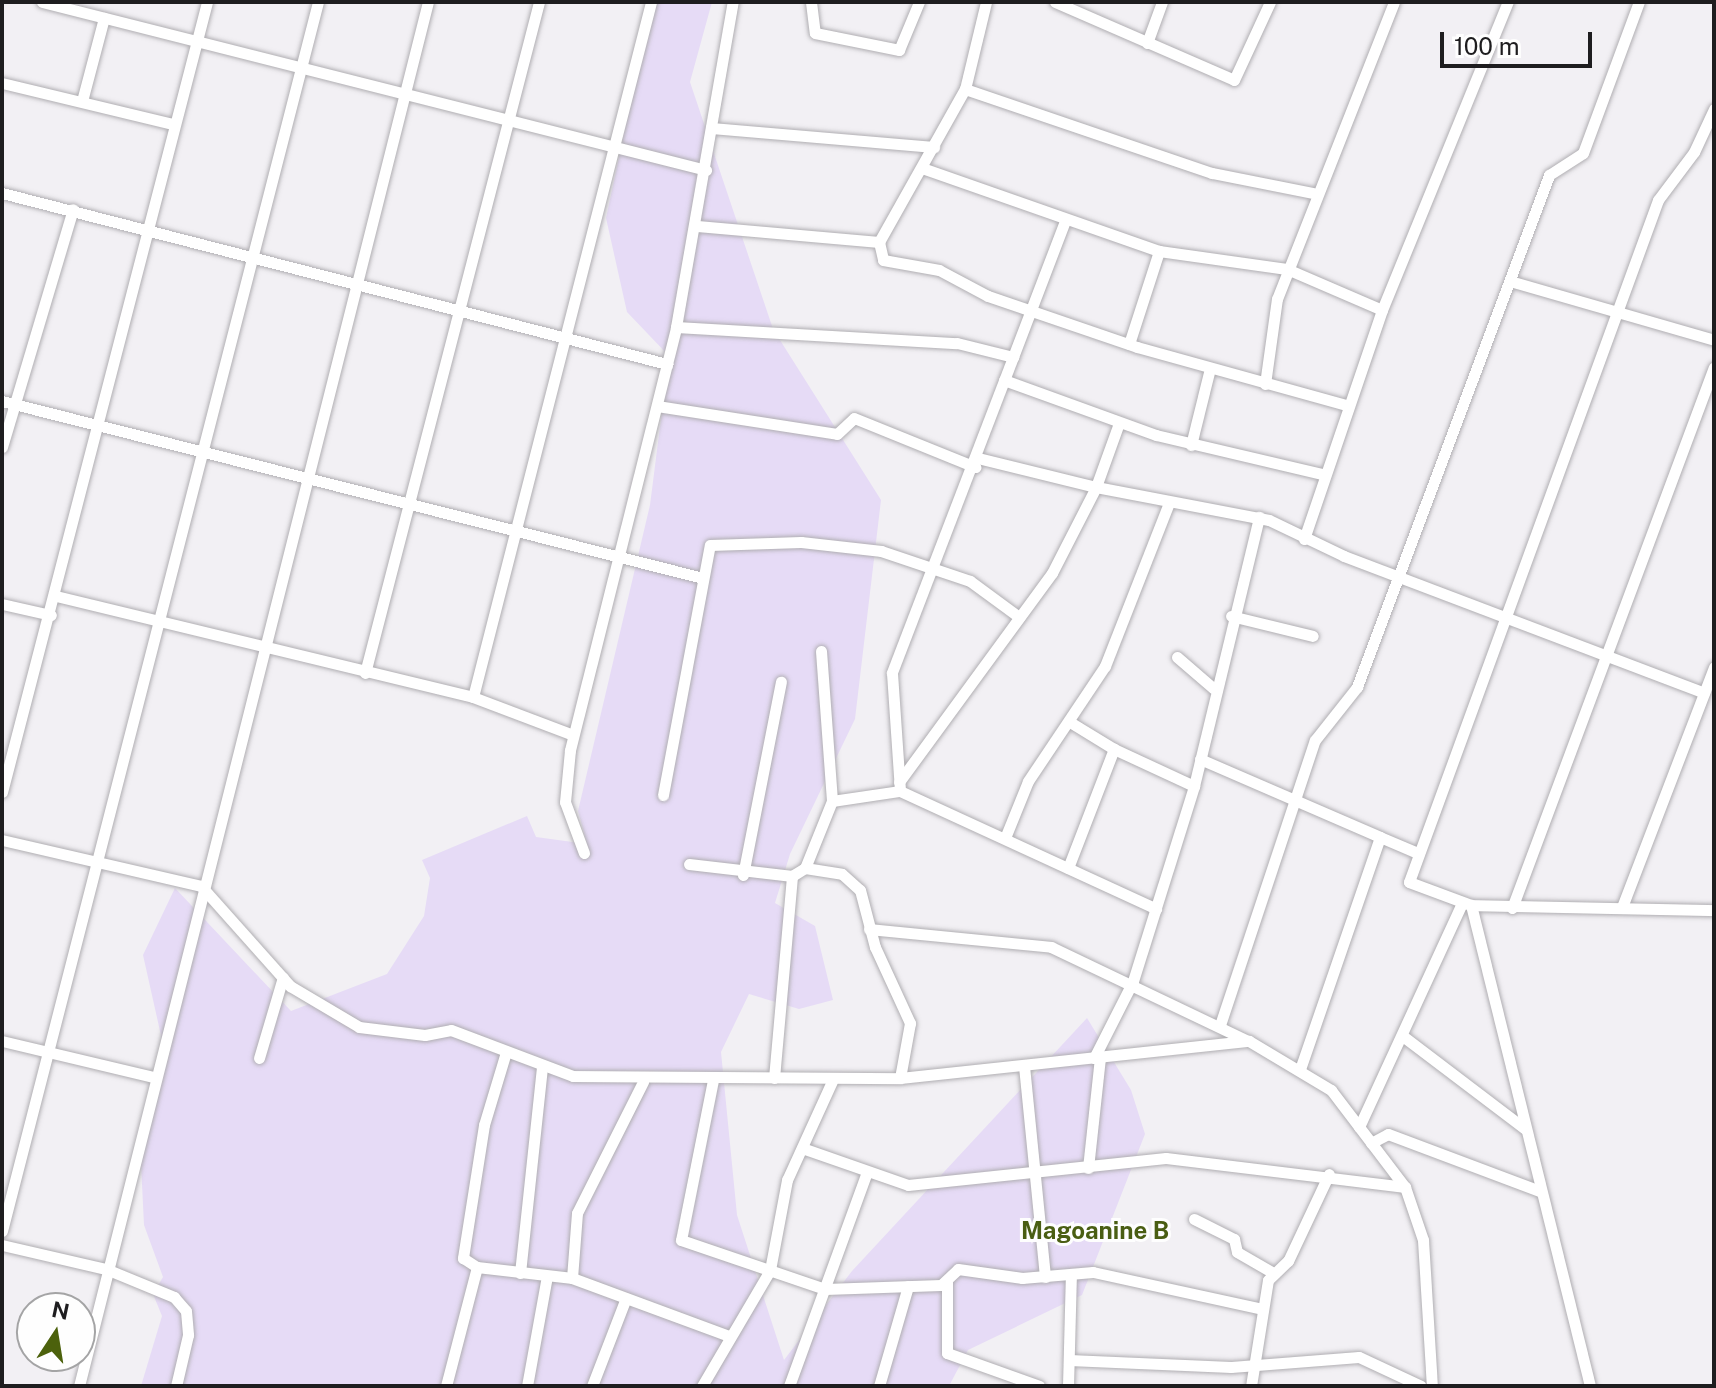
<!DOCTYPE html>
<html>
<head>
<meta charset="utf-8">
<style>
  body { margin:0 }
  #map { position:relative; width:1716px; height:1388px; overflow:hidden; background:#f2f0f4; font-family:"Public Sans",sans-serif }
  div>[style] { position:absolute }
  .green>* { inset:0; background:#e6dbf6 }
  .roads { filter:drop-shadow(0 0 2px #b0aeb2) drop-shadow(0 0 2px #b0aeb2) }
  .minor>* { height:11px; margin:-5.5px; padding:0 5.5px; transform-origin:5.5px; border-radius:5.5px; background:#fff }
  span { translate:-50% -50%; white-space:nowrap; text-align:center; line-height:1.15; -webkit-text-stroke:6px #fefefe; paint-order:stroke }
  .neighbourhood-label { font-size:24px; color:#4a5e13; font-weight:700 }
  .frame { position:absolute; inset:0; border:4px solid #1e1d1f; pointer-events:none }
  .north { position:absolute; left:16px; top:1292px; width:80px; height:80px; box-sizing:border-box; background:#fefefe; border:2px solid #a4a4a5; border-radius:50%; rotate:12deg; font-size:22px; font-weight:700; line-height:32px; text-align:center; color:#1e1d1f }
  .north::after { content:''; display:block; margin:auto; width:28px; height:36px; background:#4c610c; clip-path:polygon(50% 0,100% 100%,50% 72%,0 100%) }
  .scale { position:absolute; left:1440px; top:32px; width:152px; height:36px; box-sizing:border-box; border:4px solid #1e1d1f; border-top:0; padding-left:10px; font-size:24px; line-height:28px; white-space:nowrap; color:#1e1d1f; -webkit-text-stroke:6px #fefefe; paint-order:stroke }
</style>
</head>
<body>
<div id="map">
  <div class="green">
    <div style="clip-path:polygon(652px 2px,712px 2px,690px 82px,773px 329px,881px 500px,855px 719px,790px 854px,775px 903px,815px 926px,833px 1000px,799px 1009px,749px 994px,721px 1052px,737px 1215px,784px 1360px,852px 1271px,1087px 1018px,1131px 1090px,1145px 1134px,1082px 1295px,968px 1350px,949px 1386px,141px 1386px,162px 1316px,153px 1294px,163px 1277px,144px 1225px,141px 1164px,162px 1040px,143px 955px,175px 888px,291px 1011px,387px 974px,424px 916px,430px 878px,422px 860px,527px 816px,536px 837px,587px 844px,578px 811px,650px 505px,669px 356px,627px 312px,606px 218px)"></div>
  </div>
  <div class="roads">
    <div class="minor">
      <div style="left:42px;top:2px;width:685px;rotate:14.2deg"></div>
      <div style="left:811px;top:2px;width:31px;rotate:83deg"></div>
      <div style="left:815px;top:33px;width:86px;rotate:11.4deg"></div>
      <div style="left:899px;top:50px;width:52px;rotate:-67.4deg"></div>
      <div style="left:1055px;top:2px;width:195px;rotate:23.5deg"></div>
      <div style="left:1234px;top:80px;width:86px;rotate:-65.2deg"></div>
      <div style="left:1147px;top:43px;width:44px;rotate:-69.9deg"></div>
      <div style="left:2px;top:83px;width:176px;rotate:13.5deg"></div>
      <div style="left:965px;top:89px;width:261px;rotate:18.8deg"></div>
      <div style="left:1212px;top:173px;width:103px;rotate:11.2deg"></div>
      <div style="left:82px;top:101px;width:86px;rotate:-75.2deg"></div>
      <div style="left:1714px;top:109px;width:47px;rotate:114.9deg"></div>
      <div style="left:1694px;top:152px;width:60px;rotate:126.9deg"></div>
      <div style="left:1658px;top:200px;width:726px;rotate:110.06deg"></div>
      <div style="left:1409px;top:882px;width:66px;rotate:20.4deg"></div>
      <div style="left:1471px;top:905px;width:243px;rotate:1.2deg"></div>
      <div style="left:711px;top:128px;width:224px;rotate:4.9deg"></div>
      <div style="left:922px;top:168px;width:251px;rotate:19.3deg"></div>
      <div style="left:1159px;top:251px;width:129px;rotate:8deg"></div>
      <div style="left:1287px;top:269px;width:103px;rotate:23.3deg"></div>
      <div style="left:2px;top:193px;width:687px;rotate:14.42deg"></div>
      <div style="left:697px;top:226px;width:183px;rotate:5deg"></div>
      <div style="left:879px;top:242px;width:176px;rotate:-60.7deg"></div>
      <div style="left:965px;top:89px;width:89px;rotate:-76.4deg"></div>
      <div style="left:879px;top:242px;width:18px;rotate:77deg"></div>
      <div style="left:883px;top:260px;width:57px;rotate:10.1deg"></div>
      <div style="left:939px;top:270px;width:55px;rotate:28deg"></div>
      <div style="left:988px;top:296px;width:157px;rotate:18.9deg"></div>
      <div style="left:1137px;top:347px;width:217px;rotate:15.5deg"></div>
      <div style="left:1510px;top:281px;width:212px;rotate:16.1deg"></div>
      <div style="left:676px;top:327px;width:281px;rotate:3.3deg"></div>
      <div style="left:957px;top:343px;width:58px;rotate:14deg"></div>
      <div style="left:1013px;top:357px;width:338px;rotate:111deg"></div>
      <div style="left:892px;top:673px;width:118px;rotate:86.1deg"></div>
      <div style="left:1129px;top:344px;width:98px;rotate:-72.1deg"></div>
      <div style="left:1013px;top:357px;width:146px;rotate:-69.1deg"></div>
      <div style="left:1004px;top:380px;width:162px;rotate:19.9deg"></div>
      <div style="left:1156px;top:435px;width:171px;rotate:13.2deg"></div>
      <div style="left:1265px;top:384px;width:86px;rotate:-82deg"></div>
      <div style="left:1277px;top:299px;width:319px;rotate:-68.5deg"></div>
      <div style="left:2px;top:401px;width:723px;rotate:14.17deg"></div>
      <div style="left:657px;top:406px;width:182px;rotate:8.8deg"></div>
      <div style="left:837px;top:434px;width:23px;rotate:-43deg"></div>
      <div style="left:854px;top:418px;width:131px;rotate:22deg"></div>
      <div style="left:1119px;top:423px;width:68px;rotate:109.8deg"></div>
      <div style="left:1096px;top:487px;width:176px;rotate:10.8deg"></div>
      <div style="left:1269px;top:520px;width:83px;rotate:25.6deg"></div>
      <div style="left:1344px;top:556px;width:385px;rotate:20.8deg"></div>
      <div style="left:1191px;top:445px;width:79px;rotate:-76.1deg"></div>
      <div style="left:2px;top:447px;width:248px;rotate:-73.4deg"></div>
      <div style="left:1304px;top:539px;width:242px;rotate:-71.2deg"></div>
      <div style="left:1382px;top:310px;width:333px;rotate:-67.8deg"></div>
      <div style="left:56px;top:596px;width:429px;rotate:13.6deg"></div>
      <div style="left:473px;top:697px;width:107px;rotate:20.8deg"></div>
      <div style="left:2px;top:604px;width:50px;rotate:12.7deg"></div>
      <div style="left:1231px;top:616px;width:84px;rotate:13.7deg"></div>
      <div style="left:821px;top:651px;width:150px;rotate:85.8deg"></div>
      <div style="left:1177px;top:657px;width:48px;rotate:40.7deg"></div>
      <div style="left:365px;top:673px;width:693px;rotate:-75.46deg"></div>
      <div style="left:473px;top:697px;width:717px;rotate:-75.63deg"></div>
      <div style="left:1114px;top:749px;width:88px;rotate:24.8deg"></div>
      <div style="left:1200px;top:759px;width:196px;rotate:23.4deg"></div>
      <div style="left:1380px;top:837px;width:243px;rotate:109deg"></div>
      <div style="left:899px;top:782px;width:259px;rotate:-53.8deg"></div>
      <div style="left:1052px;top:573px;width:97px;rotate:-62.9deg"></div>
      <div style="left:1096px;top:487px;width:122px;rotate:-166.2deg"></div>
      <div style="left:2px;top:792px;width:816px;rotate:-75.45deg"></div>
      <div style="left:663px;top:795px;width:254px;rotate:-79.4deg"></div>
      <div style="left:710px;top:545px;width:91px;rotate:-1.9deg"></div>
      <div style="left:801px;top:542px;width:81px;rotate:6.4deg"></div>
      <div style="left:881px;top:551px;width:94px;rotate:18.6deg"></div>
      <div style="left:970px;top:581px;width:61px;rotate:36.3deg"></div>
      <div style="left:1380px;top:837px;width:38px;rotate:23deg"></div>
      <div style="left:1005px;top:838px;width:61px;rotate:-68deg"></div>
      <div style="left:1028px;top:781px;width:138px;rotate:-56.2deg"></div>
      <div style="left:1105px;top:666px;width:175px;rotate:-68.6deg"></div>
      <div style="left:2px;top:840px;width:204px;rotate:13deg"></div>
      <div style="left:201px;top:886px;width:134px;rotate:48.3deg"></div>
      <div style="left:290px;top:986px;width:80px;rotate:30.7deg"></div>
      <div style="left:359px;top:1027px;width:66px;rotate:6.9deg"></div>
      <div style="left:425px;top:1035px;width:26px;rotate:-11deg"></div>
      <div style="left:451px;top:1030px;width:130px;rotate:20.7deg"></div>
      <div style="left:573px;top:1076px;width:327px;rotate:0.4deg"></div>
      <div style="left:900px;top:1078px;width:351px;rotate:-6.1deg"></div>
      <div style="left:1249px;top:1041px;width:96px;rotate:30.9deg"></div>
      <div style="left:1331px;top:1090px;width:122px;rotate:52.7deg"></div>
      <div style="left:1405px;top:1187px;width:56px;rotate:71.2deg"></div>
      <div style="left:1423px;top:1240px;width:146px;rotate:86.5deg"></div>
      <div style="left:584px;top:853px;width:54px;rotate:-110.4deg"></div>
      <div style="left:565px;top:802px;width:52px;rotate:-84.5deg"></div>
      <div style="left:570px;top:750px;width:436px;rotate:-75.9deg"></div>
      <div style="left:676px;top:327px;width:330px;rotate:-80.1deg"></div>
      <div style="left:689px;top:864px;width:104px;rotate:6.6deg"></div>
      <div style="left:792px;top:876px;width:15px;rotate:-32deg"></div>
      <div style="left:805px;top:868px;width:72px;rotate:-68.1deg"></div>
      <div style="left:832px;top:801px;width:69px;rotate:-8.4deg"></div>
      <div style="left:900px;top:791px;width:282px;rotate:24.7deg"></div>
      <div style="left:805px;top:868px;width:37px;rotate:9deg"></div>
      <div style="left:842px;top:874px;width:24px;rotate:42deg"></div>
      <div style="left:860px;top:890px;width:59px;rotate:75.3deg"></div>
      <div style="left:875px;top:947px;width:84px;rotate:65.3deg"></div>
      <div style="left:910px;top:1023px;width:56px;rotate:100.3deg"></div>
      <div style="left:1068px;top:868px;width:128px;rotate:-68.9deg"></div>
      <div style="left:1114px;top:749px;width:52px;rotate:-148.5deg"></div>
      <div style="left:743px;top:875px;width:197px;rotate:-78.9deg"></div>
      <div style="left:1471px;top:905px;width:496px;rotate:76.1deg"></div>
      <div style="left:1622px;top:907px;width:257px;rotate:-69deg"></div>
      <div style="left:1512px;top:908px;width:577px;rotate:-69.53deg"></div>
      <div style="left:869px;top:929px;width:183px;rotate:5.6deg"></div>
      <div style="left:1051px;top:947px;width:218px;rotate:25.5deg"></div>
      <div style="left:1220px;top:1025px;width:300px;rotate:-71.6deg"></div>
      <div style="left:1315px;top:740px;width:68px;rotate:-51.6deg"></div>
      <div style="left:1357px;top:687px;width:547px;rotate:-69.44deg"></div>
      <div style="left:1549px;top:175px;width:40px;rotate:-32.9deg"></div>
      <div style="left:1583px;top:153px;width:161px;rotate:-69.7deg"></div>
      <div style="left:1404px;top:1037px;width:152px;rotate:37.2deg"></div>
      <div style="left:2px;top:1041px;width:155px;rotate:13.4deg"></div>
      <div style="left:506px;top:1052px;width:76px;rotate:106.8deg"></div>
      <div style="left:484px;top:1125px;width:135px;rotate:99deg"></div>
      <div style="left:463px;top:1258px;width:17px;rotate:33deg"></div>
      <div style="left:477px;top:1267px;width:96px;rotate:6.6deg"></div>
      <div style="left:572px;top:1278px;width:167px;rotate:20.3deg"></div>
      <div style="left:259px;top:1058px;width:84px;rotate:-73.5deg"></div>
      <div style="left:1094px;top:1058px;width:86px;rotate:-63.1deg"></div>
      <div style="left:1133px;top:981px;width:204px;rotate:-72.6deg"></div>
      <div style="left:1194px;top:786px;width:277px;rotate:-76.4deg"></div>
      <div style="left:1024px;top:1066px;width:212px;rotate:84.3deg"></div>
      <div style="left:774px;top:1078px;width:203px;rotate:-84.9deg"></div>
      <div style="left:713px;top:1080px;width:163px;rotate:101.3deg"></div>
      <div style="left:681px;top:1240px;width:152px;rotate:18.8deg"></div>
      <div style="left:825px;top:1289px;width:116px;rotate:-2deg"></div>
      <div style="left:941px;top:1285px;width:23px;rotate:-43deg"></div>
      <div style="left:958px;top:1269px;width:65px;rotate:8deg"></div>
      <div style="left:1022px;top:1278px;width:71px;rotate:-4.8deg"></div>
      <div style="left:1093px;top:1272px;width:173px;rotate:12.3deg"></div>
      <div style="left:1359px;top:1127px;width:247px;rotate:-65.3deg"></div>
      <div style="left:1371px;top:1143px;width:19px;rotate:-28deg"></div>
      <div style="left:1388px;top:1134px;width:162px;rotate:20.6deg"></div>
      <div style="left:802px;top:1148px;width:112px;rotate:19.2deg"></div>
      <div style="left:908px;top:1185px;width:259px;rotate:-6deg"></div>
      <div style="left:1166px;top:1158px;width:241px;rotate:6.9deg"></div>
      <div style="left:1088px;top:1168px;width:112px;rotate:-83.8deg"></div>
      <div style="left:1194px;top:1219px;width:45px;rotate:26.6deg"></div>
      <div style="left:1234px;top:1239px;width:13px;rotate:77deg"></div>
      <div style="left:1237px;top:1252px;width:39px;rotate:30deg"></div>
      <div style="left:2px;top:1231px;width:1269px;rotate:-75.58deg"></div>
      <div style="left:2px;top:1245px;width:107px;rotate:13deg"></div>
      <div style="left:106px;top:1269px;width:74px;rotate:22.4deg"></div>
      <div style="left:174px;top:1297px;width:18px;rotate:49deg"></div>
      <div style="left:186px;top:1311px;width:24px;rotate:85deg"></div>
      <div style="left:188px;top:1335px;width:52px;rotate:103.2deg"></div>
      <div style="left:520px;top:1273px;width:206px;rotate:-83.9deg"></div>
      <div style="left:572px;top:1278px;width:65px;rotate:-85.6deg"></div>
      <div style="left:577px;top:1213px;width:147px;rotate:-63.3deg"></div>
      <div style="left:947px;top:1282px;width:71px;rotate:90deg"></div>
      <div style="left:947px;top:1353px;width:98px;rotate:19.7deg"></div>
      <div style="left:1069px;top:1360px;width:162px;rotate:2.5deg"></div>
      <div style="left:1231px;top:1367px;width:128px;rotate:-4.5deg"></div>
      <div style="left:1359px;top:1357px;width:68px;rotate:25.1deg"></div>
      <div style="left:79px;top:1386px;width:1427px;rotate:-75.85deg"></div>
      <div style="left:446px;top:1386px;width:123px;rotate:-75.4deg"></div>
      <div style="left:527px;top:1386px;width:112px;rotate:-79.7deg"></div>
      <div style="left:592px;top:1386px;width:94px;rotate:-68.9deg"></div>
      <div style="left:702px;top:1386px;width:134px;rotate:-59.6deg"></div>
      <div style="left:770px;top:1270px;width:92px;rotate:-79.3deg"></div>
      <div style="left:787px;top:1180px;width:111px;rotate:-65.5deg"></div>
      <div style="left:789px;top:1386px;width:225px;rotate:-70deg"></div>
      <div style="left:879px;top:1386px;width:104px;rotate:-73.8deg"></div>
      <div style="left:1068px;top:1386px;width:112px;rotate:-88.5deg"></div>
      <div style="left:1251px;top:1386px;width:107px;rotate:-80.9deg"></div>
      <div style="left:1268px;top:1280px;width:28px;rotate:-44deg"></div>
      <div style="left:1288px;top:1261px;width:96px;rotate:-64.8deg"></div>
    </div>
  </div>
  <div class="neighbourhood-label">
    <span style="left:1095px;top:1231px">Magoanine B</span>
  </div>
  <div class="frame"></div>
  <div class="north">N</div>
  <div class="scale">100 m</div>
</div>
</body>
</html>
